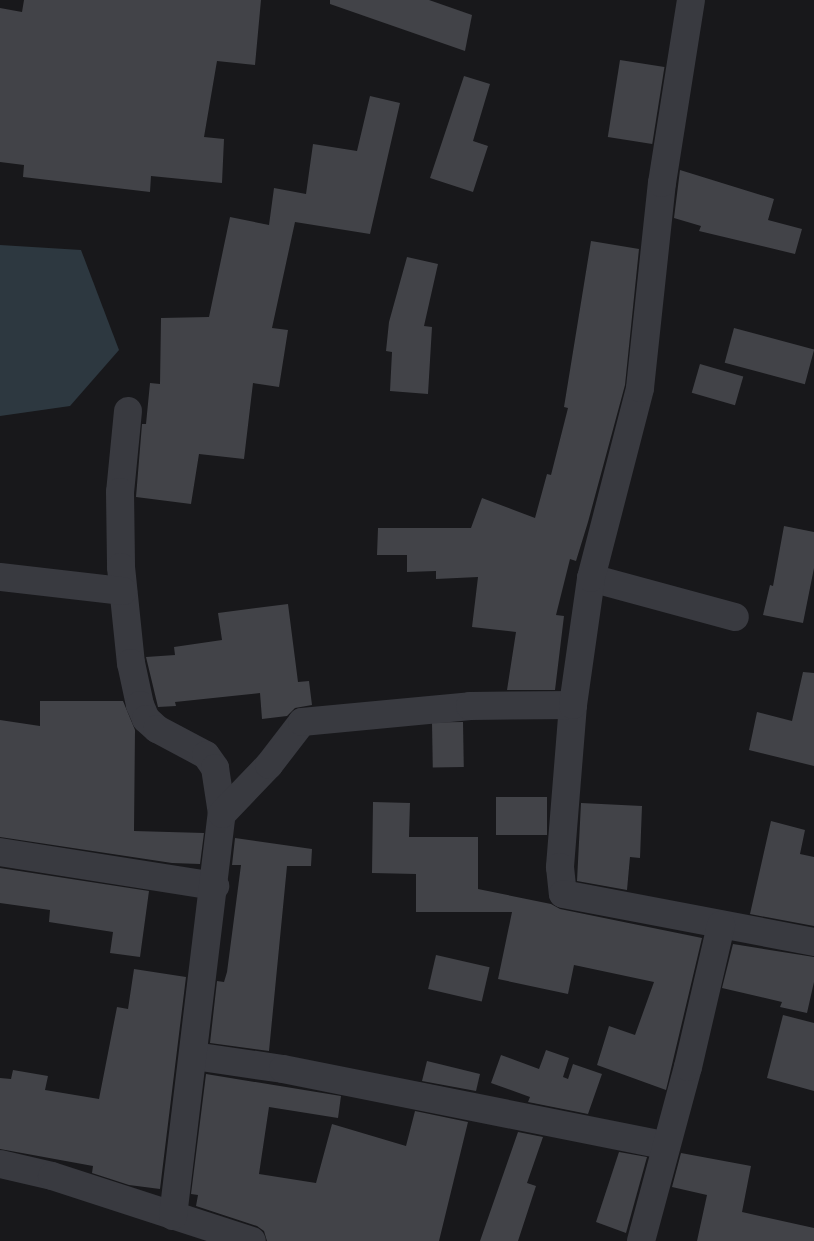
<!DOCTYPE html>
<html>
<head>
<meta charset="utf-8">
<style>
  body { margin:0 }
  #map { position:relative; width:814px; height:1241px; overflow:hidden; background:#18181b; font-family:"Sofia Sans Condensed",sans-serif }
  div>[style] { position:absolute }
  .water>* { inset:0; background:#2d3840 }
  .building>* { inset:0; background:#424348; transform-origin:0 0 }
  .minor>* { height:28px; margin:-14px; padding:0 14px; transform-origin:14px; border-radius:14px; background:#393a40 }
  span { translate:-50% -50%; white-space:nowrap; text-align:center; line-height:1.15; -webkit-text-stroke:4px #131316; paint-order:stroke }
</style>
</head>
<body>
<div id="map">
  <div class="water">
    <div style="clip-path:polygon(0 245px,81px 250px,119px 350px,70px 406px,0 416px)"></div>
  </div>
  <div class="building">
    <div style="clip-path:polygon(24px 0,261px 0,255px 65px,217px 61px,204px 137px,224px 139px,222px 183px,151px 176px,150px 192px,23px 177px,24px 165px,0 162px,0 8px,22px 12px)"></div>
    <div style="clip-path:polygon(330px 0,429px 0,472px 15px,465px 51px,330px 4px)"></div>
    <div style="left:620px;top:60px;width:45px;height:78px;rotate:9deg"></div>
    <div style="clip-path:polygon(464px 76px,490px 84px,473px 141px,488px 146px,473px 192px,430px 178px)"></div>
    <div style="clip-path:polygon(370px 96px,400px 103px,370px 234px,295px 222px,272px 328px,288px 330px,279px 387px,253px 383px,244px 459px,199px 454px,191px 504px,136px 497px,142px 424px,146px 424px,150px 383px,160px 384px,161px 318px,209px 317px,230px 217px,269px 225px,274px 188px,306px 194px,313px 144px,357px 151px)"></div>
    <div style="clip-path:polygon(680px 170px,774px 199px,768px 220px,802px 229px,795px 254px,699px 231px,701px 226px,674px 218px)"></div>
    <div style="clip-path:polygon(591px 241px,639px 249px,625px 385px,588px 522px,576px 561px,570px 559px,556px 615px,564px 616px,555px 690px,507px 690px,516px 632px,472px 627px,478px 577px,436px 579px,436px 571px,407px 572px,407px 555px,377px 555px,378px 528px,471px 528px,482px 498px,535px 518px,547px 474px,551px 475px,568px 408px,564px 407px)"></div>
    <div style="clip-path:polygon(407px 257px,438px 264px,424px 326px,432px 327px,428px 394px,390px 391px,392px 352px,386px 351px,389px 322px)"></div>
    <div style="left:734px;top:328px;width:83px;height:36px;rotate:15deg"></div>
    <div style="left:700px;top:364px;width:45px;height:30px;rotate:16deg"></div>
    <div style="clip-path:polygon(784px 526px,814px 532px,814px 568px,803px 623px,763px 615px,770px 585px,773px 586px)"></div>
    <div style="clip-path:polygon(288px 604px,298px 682px,309px 681px,312px 705px,295px 708px,287px 716px,262px 719px,260px 693px,175px 702px,176px 706px,158px 707px,146px 657px,175px 655px,174px 647px,222px 640px,218px 613px)"></div>
    <div style="clip-path:polygon(803px 672px,814px 673px,814px 766px,749px 750px,757px 712px,792px 721px)"></div>
    <div style="clip-path:polygon(40px 701px,123px 701px,135px 730px,134px 831px,204px 833px,200px 864px,172px 863px,0 837px,0 720px,40px 726px)"></div>
    <div style="left:463px;top:722px;width:45px;height:31px;rotate:89deg"></div>
    <div style="left:547px;top:797px;width:38px;height:51px;rotate:90deg"></div>
    <div style="clip-path:polygon(373px 802px,410px 803px,409px 837px,478px 837px,478px 889px,551px 904px,560px 909px,702px 938px,666px 1090px,597px 1065px,609px 1026px,635px 1035px,654px 982px,574px 965px,568px 994px,498px 979px,512px 912px,416px 912px,416px 874px,372px 873px)"></div>
    <div style="clip-path:polygon(581px 803px,642px 806px,640px 858px,630px 857px,627px 890px,577px 881px)"></div>
    <div style="clip-path:polygon(771px 821px,805px 830px,800px 854px,814px 857px,814px 926px,750px 914px)"></div>
    <div style="clip-path:polygon(235px 838px,312px 849px,311px 866px,287px 866px,269px 1051px,210px 1043px,217px 981px,224px 982px,227px 972px,241px 865px,232px 865px)"></div>
    <div style="clip-path:polygon(0 868px,149px 891px,140px 957px,110px 953px,113px 932px,49px 922px,50px 910px,0 903px)"></div>
    <div style="clip-path:polygon(733px 944px,814px 957px,814px 982px,807px 1013px,780px 1007px,782px 1002px,722px 988px)"></div>
    <div style="left:436px;top:955px;width:55px;height:35px;rotate:13deg"></div>
    <div style="clip-path:polygon(134px 969px,186px 977px,160px 1189px,129px 1185px,92px 1173px,93px 1166px,0 1149px,0 1078px,11px 1079px,13px 1070px,48px 1076px,45px 1090px,99px 1099px,117px 1007px,128px 1009px)"></div>
    <div style="clip-path:polygon(783px 1015px,814px 1023px,814px 1091px,767px 1078px)"></div>
    <div style="clip-path:polygon(546px 1050px,569px 1058px,563px 1077px,568px 1079px,573px 1064px,602px 1074px,588px 1114px,528px 1102px,530px 1097px,491px 1083px,501px 1055px,539px 1069px)"></div>
    <div style="clip-path:polygon(427px 1061px,480px 1074px,476px 1091px,422px 1081px)"></div>
    <div style="clip-path:polygon(206px 1074px,341px 1096px,338px 1118px,269px 1107px,259px 1174px,316px 1183px,332px 1124px,406px 1146px,415px 1111px,468px 1122px,439px 1241px,267px 1241px,264px 1231px,257px 1226px,196px 1206px,198px 1195px,191px 1194px)"></div>
    <div style="clip-path:polygon(518px 1132px,543px 1137px,527px 1183px,536px 1186px,518px 1241px,480px 1241px)"></div>
    <div style="clip-path:polygon(619px 1152px,647px 1157px,626px 1233px,596px 1222px)"></div>
    <div style="clip-path:polygon(681px 1153px,751px 1166px,742px 1212px,814px 1228px,814px 1241px,697px 1241px,707px 1195px,672px 1187px)"></div>
  </div>
  <div class="minor">
    <div style="left:128px;top:411px;width:81px;rotate:95.6deg"></div>
    <div style="left:120px;top:492px;width:75px;rotate:89.2deg"></div>
    <div style="left:121px;top:567px;width:97px;rotate:84.1deg"></div>
    <div style="left:131px;top:663px;width:43px;rotate:77.9deg"></div>
    <div style="left:140px;top:705px;width:15px;rotate:67deg"></div>
    <div style="left:146px;top:719px;width:15px;rotate:42deg"></div>
    <div style="left:157px;top:729px;width:55px;rotate:28deg"></div>
    <div style="left:206px;top:755px;width:16px;rotate:55deg"></div>
    <div style="left:215px;top:768px;width:47px;rotate:81.3deg"></div>
    <div style="left:0;top:577px;width:124px;rotate:6.5deg"></div>
    <div style="left:591px;top:578px;width:149px;rotate:15.2deg"></div>
    <div style="left:573px;top:705px;width:163px;rotate:94.6deg"></div>
    <div style="left:560px;top:867px;width:27px;rotate:84deg"></div>
    <div style="left:563px;top:894px;width:256px;rotate:10.8deg"></div>
    <div style="left:0;top:852px;width:218px;rotate:9deg"></div>
    <div style="left:194px;top:1056px;width:90px;rotate:8.3deg"></div>
    <div style="left:283px;top:1069px;width:389px;rotate:11.3deg"></div>
    <div style="left:0;top:1164px;width:53px;rotate:13deg"></div>
    <div style="left:52px;top:1176px;width:210px;rotate:18deg"></div>
    <div style="left:173px;top:1216px;width:405px;rotate:-83.1deg"></div>
    <div style="left:222px;top:814px;width:68px;rotate:-46.2deg"></div>
    <div style="left:269px;top:765px;width:54px;rotate:-52.5deg"></div>
    <div style="left:302px;top:722px;width:169px;rotate:-5.4deg"></div>
    <div style="left:470px;top:706px;width:103px;rotate:-0.6deg"></div>
    <div style="left:573px;top:705px;width:128px;rotate:-81.9deg"></div>
    <div style="left:591px;top:578px;width:196px;rotate:-75.5deg"></div>
    <div style="left:640px;top:388px;width:206px;rotate:-83.9deg"></div>
    <div style="left:662px;top:183px;width:185px;rotate:-81deg"></div>
    <div style="left:641px;top:1241px;width:180px;rotate:-74.9deg"></div>
    <div style="left:688px;top:1067px;width:146px;rotate:-76.9deg"></div>
  </div>
</div>
</body>
</html>
